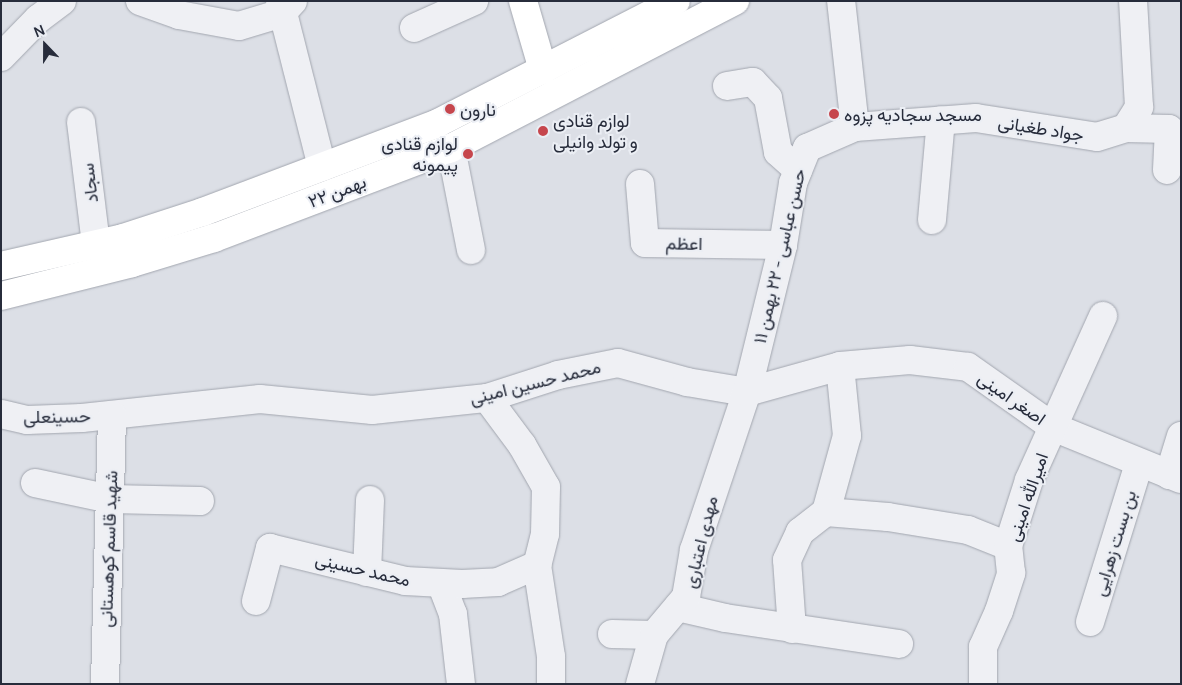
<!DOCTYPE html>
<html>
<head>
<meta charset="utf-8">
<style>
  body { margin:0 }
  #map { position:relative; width:1182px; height:685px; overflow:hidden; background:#dcdfe6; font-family:Manrope,Vazirmatn,sans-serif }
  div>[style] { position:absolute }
  .roads { filter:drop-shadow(0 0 1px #a2a6af) drop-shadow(0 0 1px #a2a6af) }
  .street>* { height:28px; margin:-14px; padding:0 14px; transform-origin:14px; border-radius:14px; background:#eff0f4 }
  .secondary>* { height:28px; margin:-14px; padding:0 14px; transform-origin:14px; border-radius:14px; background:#fff }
  .dots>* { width:14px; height:14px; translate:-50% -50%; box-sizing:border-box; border:2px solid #ebeef4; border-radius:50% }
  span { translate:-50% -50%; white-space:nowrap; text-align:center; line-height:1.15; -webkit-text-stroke:4px #ebeef4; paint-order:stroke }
  .poi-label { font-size:18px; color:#272c3b }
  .left { translate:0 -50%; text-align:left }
  .right { translate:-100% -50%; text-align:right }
  .street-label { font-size:18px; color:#272c3b }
  .frame { position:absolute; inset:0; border:2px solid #272c3b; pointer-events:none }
  .north { position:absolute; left:20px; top:20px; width:50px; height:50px; -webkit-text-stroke:4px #ebeef4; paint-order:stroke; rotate:338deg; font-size:14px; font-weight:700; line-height:20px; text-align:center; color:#272c3b }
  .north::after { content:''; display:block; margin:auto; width:18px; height:22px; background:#272c3b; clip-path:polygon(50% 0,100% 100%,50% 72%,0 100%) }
</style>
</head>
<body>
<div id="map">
  <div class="roads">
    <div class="street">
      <div style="left:140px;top:1px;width:41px;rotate:19.7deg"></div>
      <div style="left:179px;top:15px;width:61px;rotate:10.4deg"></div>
      <div style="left:239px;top:26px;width:45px;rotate:-16.8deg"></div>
      <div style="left:282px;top:13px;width:16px;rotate:-47deg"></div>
      <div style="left:280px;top:1px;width:171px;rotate:75.8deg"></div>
      <div style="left:414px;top:28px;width:66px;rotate:-24.2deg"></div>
      <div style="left:1px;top:57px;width:53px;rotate:-45.8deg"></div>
      <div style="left:38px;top:19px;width:30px;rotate:-37deg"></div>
      <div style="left:727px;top:86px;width:26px;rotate:-9deg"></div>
      <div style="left:753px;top:82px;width:22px;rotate:47deg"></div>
      <div style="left:768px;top:98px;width:55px;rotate:79.5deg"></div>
      <div style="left:778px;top:152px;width:27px;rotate:42deg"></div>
      <div style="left:81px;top:122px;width:123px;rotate:83deg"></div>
      <div style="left:855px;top:127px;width:121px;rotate:-4.3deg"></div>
      <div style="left:976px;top:118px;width:122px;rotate:8.9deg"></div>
      <div style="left:1097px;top:137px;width:30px;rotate:-17deg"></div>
      <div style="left:1126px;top:128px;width:25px;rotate:-58deg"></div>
      <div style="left:1139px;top:107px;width:106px;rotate:-93.2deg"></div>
      <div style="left:1126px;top:128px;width:43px;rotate:1.3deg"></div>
      <div style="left:1169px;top:129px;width:41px;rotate:92.8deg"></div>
      <div style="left:451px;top:148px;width:104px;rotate:78.9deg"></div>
      <div style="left:640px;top:184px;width:59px;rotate:85.2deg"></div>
      <div style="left:645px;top:243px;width:138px;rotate:0.8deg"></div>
      <div style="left:932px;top:220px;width:100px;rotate:-84.9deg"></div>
      <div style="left:487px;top:398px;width:59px;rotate:53.3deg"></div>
      <div style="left:522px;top:445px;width:48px;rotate:60.3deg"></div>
      <div style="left:546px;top:487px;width:47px;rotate:91.2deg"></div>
      <div style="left:545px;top:534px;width:32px;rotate:104deg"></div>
      <div style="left:537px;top:565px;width:93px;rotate:81.3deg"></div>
      <div style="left:551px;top:657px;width:27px;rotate:90deg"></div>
      <div style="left:1px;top:414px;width:27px;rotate:13deg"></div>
      <div style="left:27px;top:420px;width:55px;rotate:-2.1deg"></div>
      <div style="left:82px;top:418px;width:179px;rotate:-6.1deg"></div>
      <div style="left:260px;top:399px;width:113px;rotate:5.6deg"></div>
      <div style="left:372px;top:410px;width:116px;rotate:-6deg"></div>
      <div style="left:487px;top:398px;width:75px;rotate:-17.9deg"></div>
      <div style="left:558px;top:375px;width:61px;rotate:-11.3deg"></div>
      <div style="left:618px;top:363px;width:72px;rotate:15.4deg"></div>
      <div style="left:687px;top:382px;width:61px;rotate:9.5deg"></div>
      <div style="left:747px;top:392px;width:97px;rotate:-15.6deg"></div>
      <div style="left:840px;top:366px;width:70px;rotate:-4.9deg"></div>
      <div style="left:910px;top:360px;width:58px;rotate:6.9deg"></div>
      <div style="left:968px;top:367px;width:104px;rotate:35.2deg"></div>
      <div style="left:1053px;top:427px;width:138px;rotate:22.1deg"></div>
      <div style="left:1169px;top:475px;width:41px;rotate:-72.9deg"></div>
      <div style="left:35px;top:483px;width:77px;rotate:12deg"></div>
      <div style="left:110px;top:499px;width:90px;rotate:1.3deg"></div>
      <div style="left:826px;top:512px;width:79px;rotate:-74.6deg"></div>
      <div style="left:847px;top:436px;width:70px;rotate:-95.7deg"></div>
      <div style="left:367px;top:572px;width:72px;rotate:-87.6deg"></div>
      <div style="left:441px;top:583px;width:33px;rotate:69deg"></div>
      <div style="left:453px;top:614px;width:70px;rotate:83.5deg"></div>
      <div style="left:256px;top:601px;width:55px;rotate:-75.2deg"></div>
      <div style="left:270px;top:548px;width:139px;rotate:13.7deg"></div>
      <div style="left:405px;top:581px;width:57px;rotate:3deg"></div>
      <div style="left:462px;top:584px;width:36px;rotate:-3deg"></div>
      <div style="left:498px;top:582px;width:43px;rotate:-23.6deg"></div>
      <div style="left:678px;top:607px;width:48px;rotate:13.2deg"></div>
      <div style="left:725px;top:618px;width:176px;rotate:8.5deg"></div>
      <div style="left:1090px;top:622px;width:165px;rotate:-72.8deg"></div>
      <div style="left:792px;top:629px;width:69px;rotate:-94.1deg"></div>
      <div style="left:787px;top:560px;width:31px;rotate:-65deg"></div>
      <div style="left:800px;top:532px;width:33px;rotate:-38deg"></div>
      <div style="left:826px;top:512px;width:62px;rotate:4.6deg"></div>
      <div style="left:888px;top:517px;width:81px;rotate:9.2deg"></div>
      <div style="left:968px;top:530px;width:43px;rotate:21.8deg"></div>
      <div style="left:612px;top:634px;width:42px;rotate:1.4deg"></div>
      <div style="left:105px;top:684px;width:269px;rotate:-88.5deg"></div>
      <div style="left:640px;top:684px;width:51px;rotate:-74.1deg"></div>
      <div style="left:654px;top:635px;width:50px;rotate:-49.9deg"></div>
      <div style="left:686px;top:597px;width:48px;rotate:-80.3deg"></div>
      <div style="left:694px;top:550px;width:167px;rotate:-71.5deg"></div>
      <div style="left:747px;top:392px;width:151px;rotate:-76.2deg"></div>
      <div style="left:783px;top:245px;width:63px;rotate:-80.8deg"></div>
      <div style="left:793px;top:183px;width:38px;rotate:-68deg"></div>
      <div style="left:807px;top:148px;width:52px;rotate:-23.6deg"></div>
      <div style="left:855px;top:127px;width:127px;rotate:-96.3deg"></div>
      <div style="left:983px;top:684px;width:37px;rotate:-90deg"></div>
      <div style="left:983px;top:647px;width:39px;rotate:-66deg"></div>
      <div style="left:999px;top:611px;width:40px;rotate:-72deg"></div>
      <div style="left:1011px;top:573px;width:27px;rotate:-96deg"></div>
      <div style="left:1008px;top:546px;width:69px;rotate:-72.3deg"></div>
      <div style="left:1029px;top:480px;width:180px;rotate:-65.7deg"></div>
    </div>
    <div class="secondary">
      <div style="left:523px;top:1px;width:72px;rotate:73.8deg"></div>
      <div style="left:1px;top:266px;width:125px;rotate:-12.9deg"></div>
      <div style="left:123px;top:238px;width:84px;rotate:-18deg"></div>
      <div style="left:203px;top:212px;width:251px;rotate:-20.7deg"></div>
      <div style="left:438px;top:123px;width:267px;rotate:-27.1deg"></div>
      <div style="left:1px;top:296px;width:135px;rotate:-14.1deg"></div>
      <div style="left:132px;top:263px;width:86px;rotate:-17deg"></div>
      <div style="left:214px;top:238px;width:254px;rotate:-20.8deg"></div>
      <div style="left:451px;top:148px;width:320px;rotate:-27.4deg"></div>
    </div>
  </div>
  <div class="dots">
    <div style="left:450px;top:109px;background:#c6464d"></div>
    <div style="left:834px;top:114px;background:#c6464d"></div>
    <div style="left:543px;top:131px;background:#c6464d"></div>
    <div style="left:468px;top:154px;background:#c6464d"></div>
  </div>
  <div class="poi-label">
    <span class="left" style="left:460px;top:109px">نارون</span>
    <span class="left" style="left:844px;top:114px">مسجد سجادیه پزوه</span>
    <span class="left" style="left:553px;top:131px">لوازم قنادی<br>و تولد وانیلی</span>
    <span class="right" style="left:458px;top:154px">لوازم قنادی<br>پیمونه</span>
  </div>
  <div class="street-label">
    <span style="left:1041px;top:128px;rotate:9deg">جواد طغیانی</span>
    <span style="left:89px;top:183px;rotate:-97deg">سجاد</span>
    <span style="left:337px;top:191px;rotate:-21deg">۲۲ بهمن</span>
    <span style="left:684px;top:243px;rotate:1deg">اعظم</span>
    <span style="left:779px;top:256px;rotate:-77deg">حسن عباسی - ۲۲ بهمن ۱۱</span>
    <span style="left:535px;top:382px;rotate:-14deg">محمد حسین امینی</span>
    <span style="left:1012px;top:398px;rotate:35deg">اصغر امینی</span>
    <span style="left:57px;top:416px;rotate:-1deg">حسینعلی</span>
    <span style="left:1027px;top:497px;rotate:-71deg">امیرالله امینی</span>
    <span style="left:700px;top:542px;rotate:-76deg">مهدی اعتباری</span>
    <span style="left:1114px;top:543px;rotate:-73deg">بن بست زهرایی</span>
    <span style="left:108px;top:549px;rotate:-88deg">شهید قاسم کوهستانی</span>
    <span style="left:363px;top:569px;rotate:13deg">محمد حسینی</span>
  </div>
  <div class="frame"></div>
  <div class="north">N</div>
</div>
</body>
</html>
